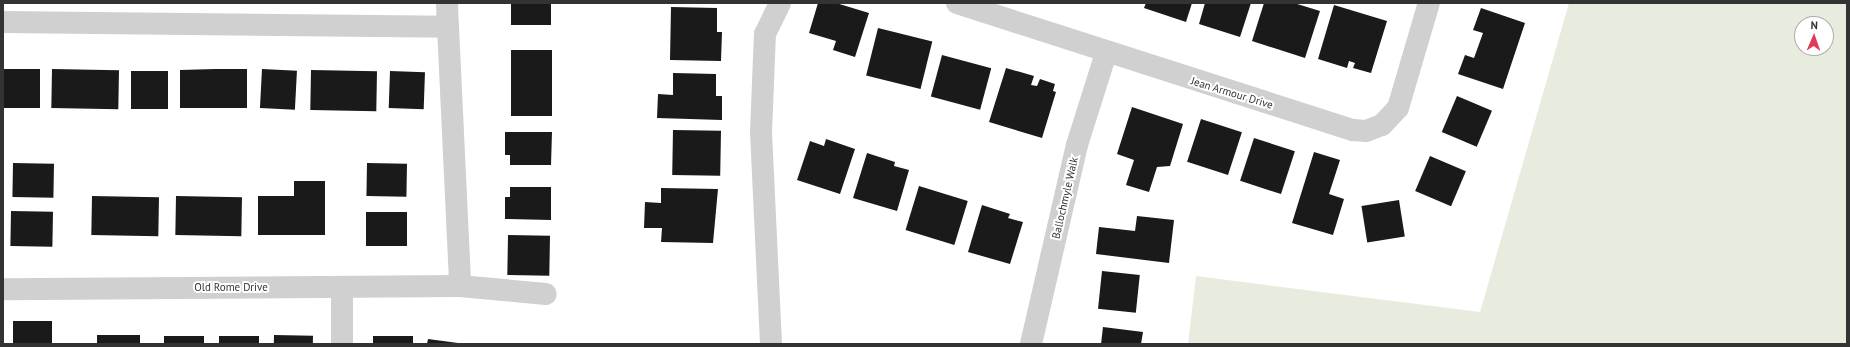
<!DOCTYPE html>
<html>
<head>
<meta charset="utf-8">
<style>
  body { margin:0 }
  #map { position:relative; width:1850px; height:347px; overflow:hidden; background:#fff; font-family:"PT Sans",sans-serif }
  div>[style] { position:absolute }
  .green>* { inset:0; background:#e7ecdf }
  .building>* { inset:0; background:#1a1a1a; transform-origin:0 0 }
  .street>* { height:22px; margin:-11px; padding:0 11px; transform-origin:11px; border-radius:11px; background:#d0d0d0 }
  span { translate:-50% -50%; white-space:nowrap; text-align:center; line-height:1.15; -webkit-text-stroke:4px #fff; paint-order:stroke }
  .street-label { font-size:11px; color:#333 }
  .frame { position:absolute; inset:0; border:4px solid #333; pointer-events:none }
  .north { position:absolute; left:1794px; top:16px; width:40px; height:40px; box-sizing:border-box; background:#fff; border:1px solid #adadad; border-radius:50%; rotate:2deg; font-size:11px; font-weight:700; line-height:16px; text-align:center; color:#333 }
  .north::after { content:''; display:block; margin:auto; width:14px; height:18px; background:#e43a58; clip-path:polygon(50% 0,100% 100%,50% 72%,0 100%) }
</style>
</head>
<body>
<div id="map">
  <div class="green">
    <div style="clip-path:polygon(evenodd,1569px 3px,1847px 3px,1847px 344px,1188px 344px,1196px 276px,1480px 312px,1569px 3px,1802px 24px,1826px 24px,1826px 48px,1802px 48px,1802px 24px)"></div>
  </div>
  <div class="building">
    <div style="left:511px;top:3px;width:40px;height:22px"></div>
    <div style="clip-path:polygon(818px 3px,836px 3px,869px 13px,855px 57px,833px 50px,836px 41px,809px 33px)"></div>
    <div style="clip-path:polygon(1146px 3px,1192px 3px,1186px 22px,1144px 8px)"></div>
    <div style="clip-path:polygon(1205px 3px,1251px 3px,1240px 37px,1199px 24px)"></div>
    <div style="clip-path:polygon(1264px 3px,1294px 3px,1320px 11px,1305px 58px,1252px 41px)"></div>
    <div style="clip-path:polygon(1334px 5px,1387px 21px,1371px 73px,1353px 68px,1355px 63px,1349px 61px,1347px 68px,1318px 59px)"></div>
    <div style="clip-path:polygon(671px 7px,717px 8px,717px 32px,722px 32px,721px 61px,670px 60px)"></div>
    <div style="clip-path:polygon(1481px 8px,1525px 23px,1503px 89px,1458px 74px,1465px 55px,1474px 58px,1483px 33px,1473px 30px)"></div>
    <div style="left:878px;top:28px;width:56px;height:49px;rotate:14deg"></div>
    <div style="left:511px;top:50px;width:41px;height:66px"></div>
    <div style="left:942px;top:55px;width:51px;height:43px;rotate:15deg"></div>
    <div style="clip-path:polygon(1006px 68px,1034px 76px,1031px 85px,1037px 86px,1040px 79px,1055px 84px,1053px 91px,1056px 92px,1042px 138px,989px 122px)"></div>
    <div style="left:4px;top:69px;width:36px;height:39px"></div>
    <div style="left:52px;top:69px;width:67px;height:39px;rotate:1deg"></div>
    <div style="clip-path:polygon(215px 69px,247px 69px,247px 108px,180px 108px,180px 70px)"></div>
    <div style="left:262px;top:69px;width:35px;height:39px;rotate:3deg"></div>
    <div style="left:311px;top:70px;width:66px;height:40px;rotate:1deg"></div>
    <div style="left:131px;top:71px;width:37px;height:38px"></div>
    <div style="left:390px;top:71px;width:35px;height:37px;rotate:2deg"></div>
    <div style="clip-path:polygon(673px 73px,716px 74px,716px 96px,722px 96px,722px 120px,657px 118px,658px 94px,673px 95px)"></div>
    <div style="left:1457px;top:96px;width:38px;height:39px;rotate:23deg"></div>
    <div style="clip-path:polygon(1132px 107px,1183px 124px,1170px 166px,1157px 167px,1149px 192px,1126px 185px,1134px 160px,1117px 154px)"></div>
    <div style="left:1201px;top:119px;width:43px;height:45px;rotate:18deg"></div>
    <div style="left:673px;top:130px;width:48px;height:45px;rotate:1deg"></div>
    <div style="clip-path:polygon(505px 132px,552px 132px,551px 165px,510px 165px,510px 155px,505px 155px)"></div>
    <div style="left:1254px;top:138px;width:43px;height:45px;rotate:18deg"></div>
    <div style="clip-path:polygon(826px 139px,855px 149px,840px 194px,797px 180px,810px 141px,824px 146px)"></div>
    <div style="clip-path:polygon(1314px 152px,1340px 160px,1329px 194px,1344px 199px,1333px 235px,1292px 223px)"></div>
    <div style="clip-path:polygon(867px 153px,895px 162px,894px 166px,909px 170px,897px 211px,853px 198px)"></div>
    <div style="left:1430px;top:156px;width:39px;height:38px;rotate:23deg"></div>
    <div style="left:13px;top:163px;width:41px;height:34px;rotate:1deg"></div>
    <div style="left:367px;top:163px;width:40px;height:33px;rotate:1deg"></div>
    <div style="clip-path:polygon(294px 181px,325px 181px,325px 235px,258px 235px,258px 196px,294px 196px)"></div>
    <div style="left:919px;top:186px;width:51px;height:46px;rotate:17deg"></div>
    <div style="clip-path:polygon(510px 187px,551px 187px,551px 220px,505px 219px,505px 197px,510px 197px)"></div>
    <div style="clip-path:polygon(661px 188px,718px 189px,713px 243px,661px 242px,662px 228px,644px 228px,645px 202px,661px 203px)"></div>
    <div style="left:92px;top:196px;width:67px;height:39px;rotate:1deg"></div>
    <div style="left:176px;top:196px;width:66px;height:39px;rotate:1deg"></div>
    <div style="left:1399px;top:200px;width:37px;height:38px;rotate:81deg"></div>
    <div style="clip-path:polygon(982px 205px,1010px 214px,1008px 218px,1023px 222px,1010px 264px,968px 252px)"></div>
    <div style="left:11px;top:211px;width:42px;height:35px;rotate:1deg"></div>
    <div style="left:366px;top:212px;width:41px;height:34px"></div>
    <div style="clip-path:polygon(1137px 216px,1174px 220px,1169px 263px,1096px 254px,1099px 227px,1135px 231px)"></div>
    <div style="left:508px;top:235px;width:42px;height:40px;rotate:1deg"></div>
    <div style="left:1102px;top:271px;width:38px;height:38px;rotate:6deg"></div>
    <div style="left:13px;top:321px;width:39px;height:23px"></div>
    <div style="clip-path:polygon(1103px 327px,1143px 332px,1141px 344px,1101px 344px)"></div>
    <div style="left:97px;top:335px;width:43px;height:9px"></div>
    <div style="left:274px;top:335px;width:39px;height:9px;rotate:1deg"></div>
    <div style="left:164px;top:336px;width:40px;height:8px"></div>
    <div style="left:219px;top:336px;width:40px;height:8px"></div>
    <div style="left:373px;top:336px;width:40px;height:8px"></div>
    <div style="clip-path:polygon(428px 339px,458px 343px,458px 344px,427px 344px)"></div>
  </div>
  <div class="street">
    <div style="left:447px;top:3px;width:24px;rotate:88deg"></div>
    <div style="left:957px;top:3px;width:416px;rotate:17.8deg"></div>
    <div style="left:1353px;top:130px;width:13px;rotate:4deg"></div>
    <div style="left:1366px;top:131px;width:17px;rotate:-21deg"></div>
    <div style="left:1382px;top:125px;width:23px;rotate:-47deg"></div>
    <div style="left:1398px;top:108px;width:109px;rotate:-73.6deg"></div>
    <div style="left:3px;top:22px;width:445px;rotate:0.6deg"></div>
    <div style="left:448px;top:27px;width:259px;rotate:87.3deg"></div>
    <div style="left:460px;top:286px;width:457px;rotate:179.6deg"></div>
    <div style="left:460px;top:286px;width:86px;rotate:5.3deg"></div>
    <div style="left:342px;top:344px;width:57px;rotate:-90deg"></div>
    <div style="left:771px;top:344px;width:212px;rotate:-92.7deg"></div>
    <div style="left:761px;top:132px;width:98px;rotate:-87.7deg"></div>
    <div style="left:765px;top:34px;width:34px;rotate:-64deg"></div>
    <div style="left:1031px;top:344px;width:204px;rotate:-77deg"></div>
    <div style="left:1077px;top:145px;width:96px;rotate:-72.5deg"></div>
  </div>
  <div class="street-label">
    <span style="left:1232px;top:93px;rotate:17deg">Jean Armour Drive</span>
    <span style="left:1065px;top:198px;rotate:-77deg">Ballochmyle Walk</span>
    <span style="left:231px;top:287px">Old Rome Drive</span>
  </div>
  <div class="frame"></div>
  <div class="north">N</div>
</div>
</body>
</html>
